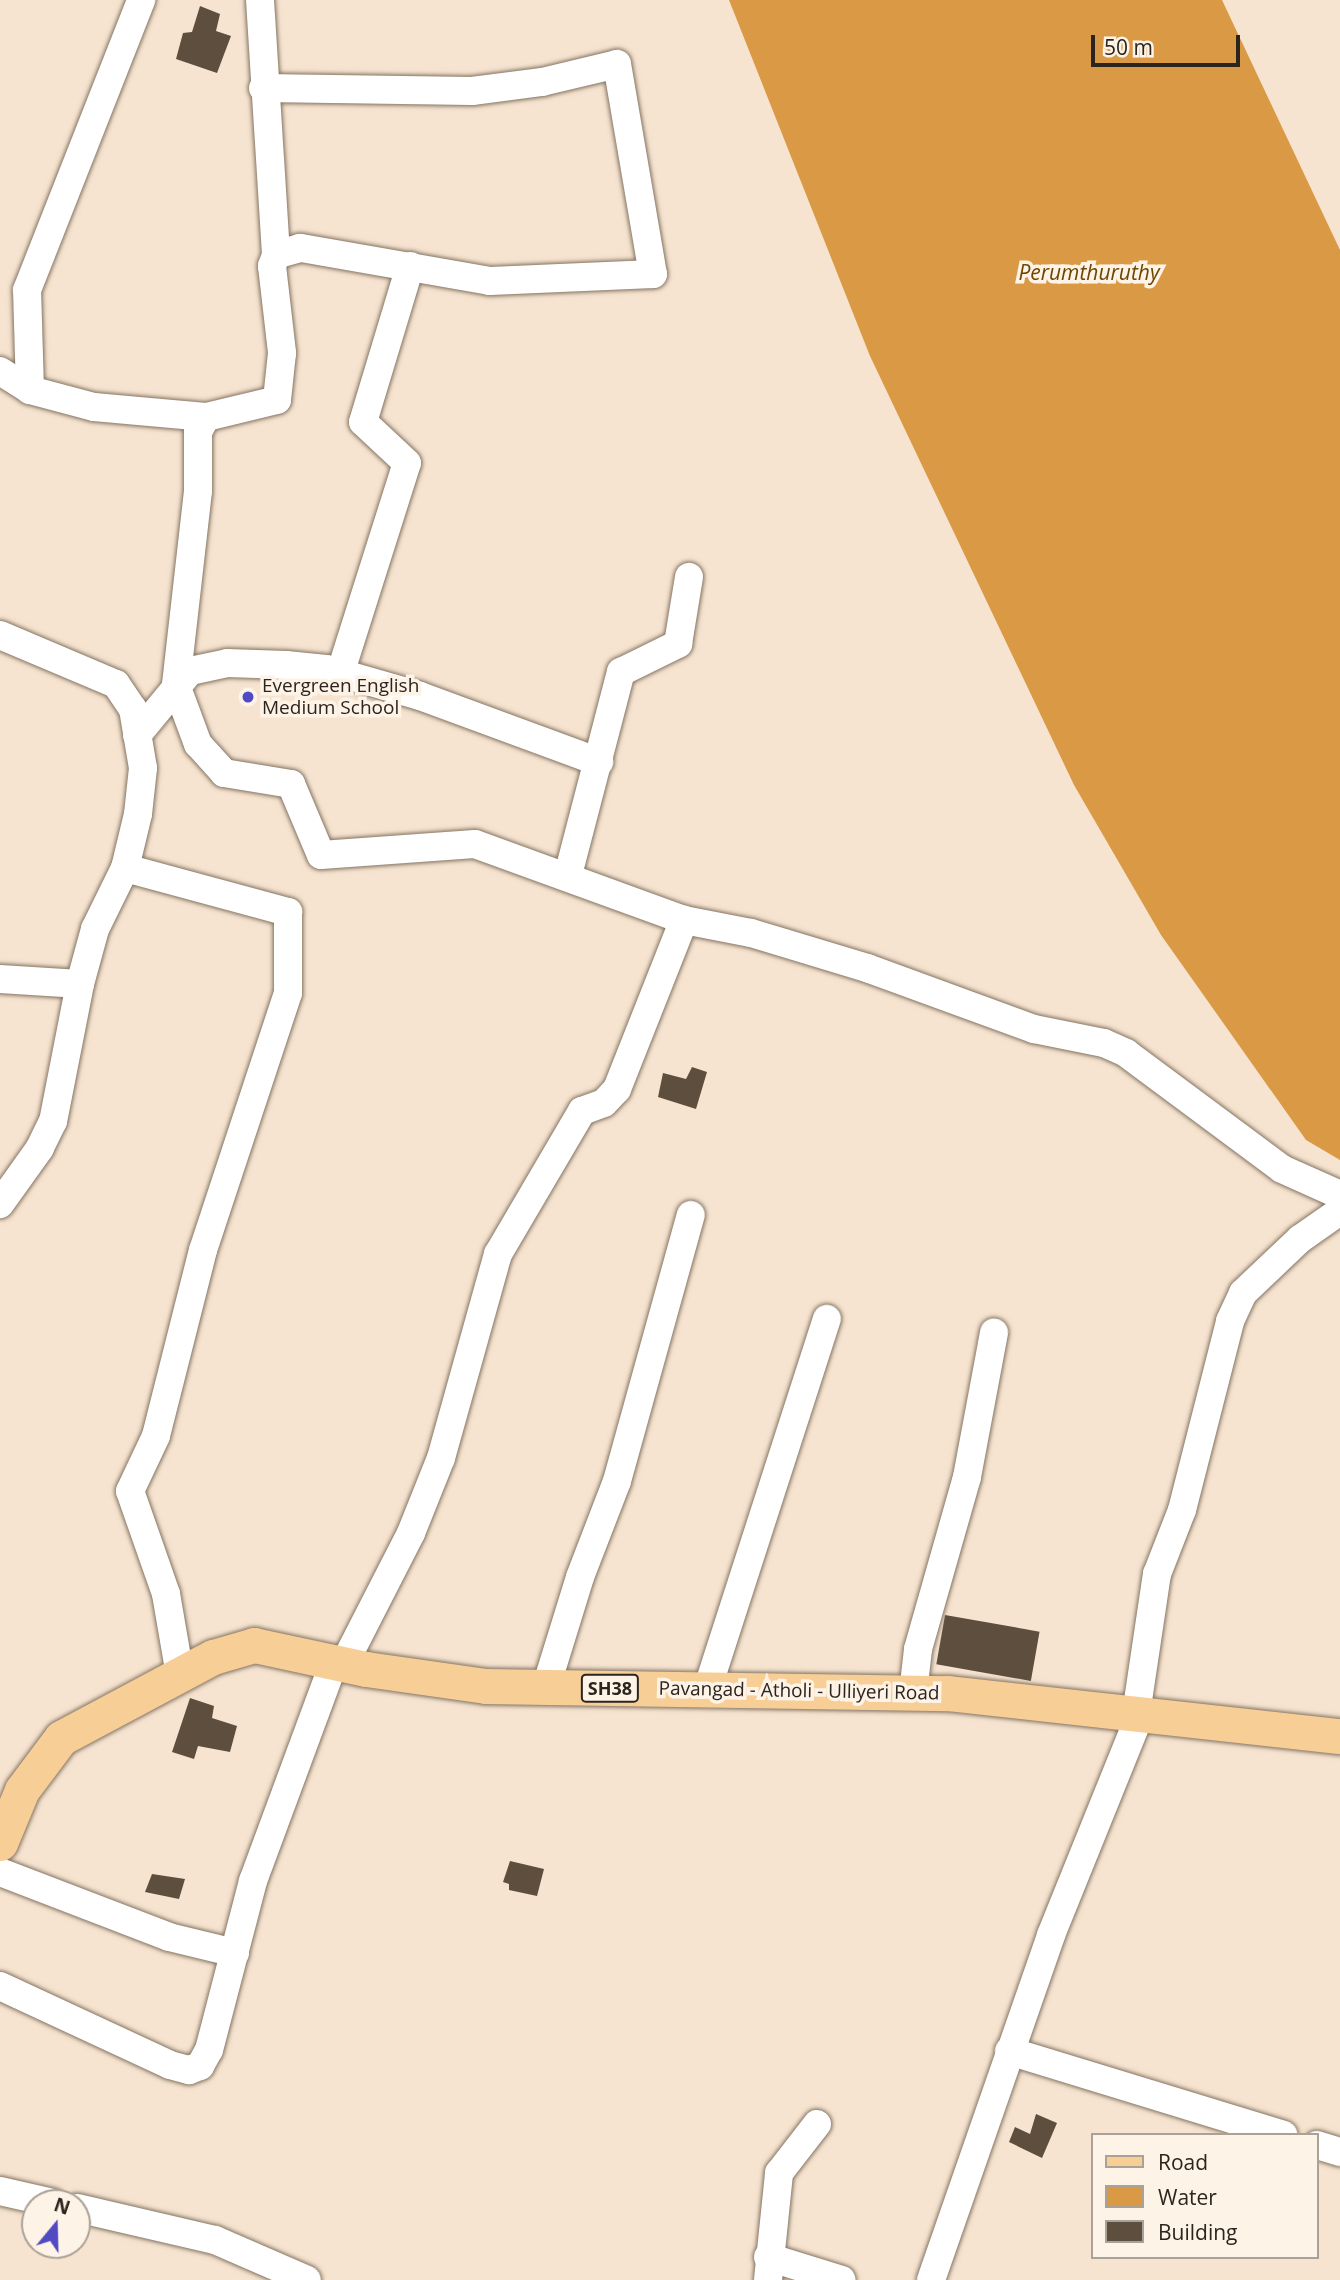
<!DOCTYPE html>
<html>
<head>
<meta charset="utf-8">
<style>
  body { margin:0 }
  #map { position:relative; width:1340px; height:2280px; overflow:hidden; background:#f6e4d0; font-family:"Open Sans",sans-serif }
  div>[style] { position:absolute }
  .water>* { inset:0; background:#da9944 }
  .building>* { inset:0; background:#5d4e3d; transform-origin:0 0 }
  .roads { filter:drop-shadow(0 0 2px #847462) drop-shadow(0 0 2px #847462) }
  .minor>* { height:28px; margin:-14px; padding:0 14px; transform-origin:14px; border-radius:14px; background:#fff }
  .major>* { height:35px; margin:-17.5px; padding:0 17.5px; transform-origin:17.5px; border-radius:17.5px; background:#f8ce97 }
  .dots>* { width:19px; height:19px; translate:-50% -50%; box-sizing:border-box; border:4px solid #fef3e7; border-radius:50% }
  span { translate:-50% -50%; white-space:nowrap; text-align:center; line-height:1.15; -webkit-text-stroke:7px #fef3e7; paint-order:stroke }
  .shield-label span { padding:2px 5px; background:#fef3e7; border:2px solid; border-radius:5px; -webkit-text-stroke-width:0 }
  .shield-label { font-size:18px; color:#2c251e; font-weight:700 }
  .poi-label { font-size:19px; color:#2c251e }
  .left { translate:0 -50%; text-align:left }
  .street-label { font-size:19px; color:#2c251e }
  .water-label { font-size:21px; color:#704500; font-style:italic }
  .legend { position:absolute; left:1091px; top:2133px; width:228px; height:126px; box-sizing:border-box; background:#fef3e7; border:2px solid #aaa197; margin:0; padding:9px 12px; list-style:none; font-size:21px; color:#2c251e }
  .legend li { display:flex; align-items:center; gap:14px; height:35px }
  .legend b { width:35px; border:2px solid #aaa197 }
  .north { position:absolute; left:21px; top:2189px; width:70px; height:70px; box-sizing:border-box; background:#fef3e7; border:2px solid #aaa197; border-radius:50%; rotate:19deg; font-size:19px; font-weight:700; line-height:28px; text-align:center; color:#2c251e }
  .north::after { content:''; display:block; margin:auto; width:24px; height:32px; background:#524ac2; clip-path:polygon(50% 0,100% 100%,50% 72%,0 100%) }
  .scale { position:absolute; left:1091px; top:35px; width:149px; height:32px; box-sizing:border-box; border:4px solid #2c251e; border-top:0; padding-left:9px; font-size:21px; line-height:24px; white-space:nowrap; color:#2c251e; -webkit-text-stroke:5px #fef3e7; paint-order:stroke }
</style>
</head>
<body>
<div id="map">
  <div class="water">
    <div style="clip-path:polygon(729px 0,1222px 0,1340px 250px,1340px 1160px,1306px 1140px,1161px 935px,1074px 785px,870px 356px)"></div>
  </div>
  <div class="building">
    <div style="clip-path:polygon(200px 6px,220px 14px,216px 31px,231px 36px,217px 73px,176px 59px,183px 33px,192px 32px)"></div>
    <div style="clip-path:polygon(692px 1067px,707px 1072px,696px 1109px,658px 1097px,663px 1073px,686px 1079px)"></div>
    <div style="left:945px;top:1615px;width:96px;height:50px;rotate:10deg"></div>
    <div style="clip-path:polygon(190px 1698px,214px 1706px,212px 1718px,237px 1726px,230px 1752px,198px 1746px,194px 1759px,172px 1752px)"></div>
    <div style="clip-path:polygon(510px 1861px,544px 1869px,537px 1896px,509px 1890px,509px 1884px,503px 1882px)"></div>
    <div style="clip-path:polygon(152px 1874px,185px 1879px,179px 1899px,145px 1892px)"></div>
    <div style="clip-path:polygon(1036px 2114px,1057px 2123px,1042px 2158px,1009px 2142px,1015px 2127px,1030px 2134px)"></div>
  </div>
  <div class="roads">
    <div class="minor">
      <div style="left:260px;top:0;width:256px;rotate:86.4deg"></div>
      <div style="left:263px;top:88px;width:209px;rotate:0.8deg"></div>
      <div style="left:472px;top:91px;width:71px;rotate:-7.3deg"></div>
      <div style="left:542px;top:82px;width:77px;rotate:-13.5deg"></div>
      <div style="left:617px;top:64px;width:213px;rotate:80.3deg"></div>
      <div style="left:653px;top:274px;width:163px;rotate:177.5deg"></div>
      <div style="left:490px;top:281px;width:193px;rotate:-170.1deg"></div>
      <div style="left:300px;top:248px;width:25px;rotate:164deg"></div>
      <div style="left:276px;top:255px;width:12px;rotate:110deg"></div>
      <div style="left:272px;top:266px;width:88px;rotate:83.4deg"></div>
      <div style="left:282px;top:353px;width:47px;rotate:96.1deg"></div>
      <div style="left:277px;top:400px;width:73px;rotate:166.5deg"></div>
      <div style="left:206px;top:417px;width:17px;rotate:118deg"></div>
      <div style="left:198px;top:432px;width:59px;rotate:90deg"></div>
      <div style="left:198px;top:491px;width:195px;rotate:96.5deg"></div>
      <div style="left:176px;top:685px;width:63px;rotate:69.6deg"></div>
      <div style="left:198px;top:744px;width:39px;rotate:48deg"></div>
      <div style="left:224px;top:773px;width:68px;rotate:9.3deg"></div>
      <div style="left:291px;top:784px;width:77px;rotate:67.1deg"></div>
      <div style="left:321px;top:855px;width:154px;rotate:-4.1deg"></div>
      <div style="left:475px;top:844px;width:222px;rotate:20deg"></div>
      <div style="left:684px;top:920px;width:68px;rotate:11deg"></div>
      <div style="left:751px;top:933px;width:121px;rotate:16.8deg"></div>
      <div style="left:867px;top:968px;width:178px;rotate:20.1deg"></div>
      <div style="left:1034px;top:1029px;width:71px;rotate:11.3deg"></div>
      <div style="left:1104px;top:1043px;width:24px;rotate:24deg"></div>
      <div style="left:1126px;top:1053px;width:194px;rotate:36.6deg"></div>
      <div style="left:1282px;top:1169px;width:64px;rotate:24.1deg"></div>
      <div style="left:0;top:371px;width:36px;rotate:32deg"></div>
      <div style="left:30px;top:390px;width:66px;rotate:14.9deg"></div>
      <div style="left:94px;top:407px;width:112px;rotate:5.1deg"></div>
      <div style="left:30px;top:390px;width:100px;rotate:-91.7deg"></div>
      <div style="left:27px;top:290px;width:312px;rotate:-68.5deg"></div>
      <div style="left:0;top:635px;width:126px;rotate:22.9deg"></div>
      <div style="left:116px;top:684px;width:30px;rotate:56deg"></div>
      <div style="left:133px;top:709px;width:60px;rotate:80.4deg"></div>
      <div style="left:143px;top:768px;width:46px;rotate:96.2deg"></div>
      <div style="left:138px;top:814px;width:56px;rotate:103.5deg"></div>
      <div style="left:125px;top:868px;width:68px;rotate:116.2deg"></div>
      <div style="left:95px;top:929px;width:57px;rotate:105.3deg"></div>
      <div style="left:80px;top:984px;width:140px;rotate:101.1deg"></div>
      <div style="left:53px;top:1121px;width:30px;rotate:116deg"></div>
      <div style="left:40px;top:1148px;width:69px;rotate:125.5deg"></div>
      <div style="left:340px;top:674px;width:221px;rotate:-72.4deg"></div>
      <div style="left:407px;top:463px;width:60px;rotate:-137deg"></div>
      <div style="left:363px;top:422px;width:163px;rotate:-73.2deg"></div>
      <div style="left:137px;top:735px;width:83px;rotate:-50.4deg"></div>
      <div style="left:190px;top:671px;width:38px;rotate:-12deg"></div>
      <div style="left:227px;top:663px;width:59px;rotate:1.9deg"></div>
      <div style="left:286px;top:665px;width:40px;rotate:5.7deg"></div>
      <div style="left:326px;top:669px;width:98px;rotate:16deg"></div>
      <div style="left:420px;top:696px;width:191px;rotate:20.2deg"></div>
      <div style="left:125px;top:868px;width:169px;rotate:15.1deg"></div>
      <div style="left:288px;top:912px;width:81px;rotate:90deg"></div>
      <div style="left:288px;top:993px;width:271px;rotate:108.3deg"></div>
      <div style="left:203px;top:1250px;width:192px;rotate:104.2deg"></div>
      <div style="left:156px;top:1436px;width:61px;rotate:115.3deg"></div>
      <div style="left:130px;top:1491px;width:109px;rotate:70.7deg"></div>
      <div style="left:166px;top:1594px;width:82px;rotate:80.2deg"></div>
      <div style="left:568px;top:875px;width:210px;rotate:-75.4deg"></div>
      <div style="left:621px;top:672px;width:64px;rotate:-26.2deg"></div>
      <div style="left:678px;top:644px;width:68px;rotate:-80.7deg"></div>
      <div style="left:0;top:979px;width:80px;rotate:3.6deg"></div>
      <div style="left:344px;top:1664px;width:147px;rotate:-62.9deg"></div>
      <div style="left:411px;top:1533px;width:81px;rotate:-68.2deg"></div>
      <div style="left:441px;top:1458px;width:212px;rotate:-74.4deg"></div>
      <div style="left:498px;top:1254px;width:166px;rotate:-59.6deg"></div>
      <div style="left:582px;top:1111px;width:23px;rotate:-20deg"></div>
      <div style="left:604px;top:1103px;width:19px;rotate:-47deg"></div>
      <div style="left:617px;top:1089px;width:182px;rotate:-68.4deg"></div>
      <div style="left:546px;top:1687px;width:115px;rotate:-72.8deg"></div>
      <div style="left:580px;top:1577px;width:103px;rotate:-68.9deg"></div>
      <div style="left:617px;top:1481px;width:276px;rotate:-74.5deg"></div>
      <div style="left:707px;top:1690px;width:390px;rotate:-72.1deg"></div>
      <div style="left:913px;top:1693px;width:44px;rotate:-83.5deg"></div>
      <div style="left:918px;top:1649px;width:179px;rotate:-74.1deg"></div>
      <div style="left:967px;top:1477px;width:147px;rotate:-79.4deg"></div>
      <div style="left:1136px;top:1714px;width:142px;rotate:-81.5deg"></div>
      <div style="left:1157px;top:1574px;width:69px;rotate:-68.7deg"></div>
      <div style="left:1182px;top:1510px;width:195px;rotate:-75.7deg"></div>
      <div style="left:1230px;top:1321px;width:31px;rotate:-65deg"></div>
      <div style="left:1243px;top:1293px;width:79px;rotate:-43.5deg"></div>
      <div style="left:1300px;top:1239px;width:49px;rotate:-35deg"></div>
      <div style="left:0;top:1872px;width:181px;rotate:21deg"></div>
      <div style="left:169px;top:1937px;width:68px;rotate:13.6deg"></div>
      <div style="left:0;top:1986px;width:187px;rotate:24.9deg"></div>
      <div style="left:170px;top:2065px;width:20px;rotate:15deg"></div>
      <div style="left:189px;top:2070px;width:12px;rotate:-20deg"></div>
      <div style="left:200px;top:2066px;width:18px;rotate:-61deg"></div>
      <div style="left:209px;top:2050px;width:175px;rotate:-75.4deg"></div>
      <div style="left:253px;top:1881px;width:233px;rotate:-69.7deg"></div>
      <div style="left:1009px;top:2051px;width:287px;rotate:17deg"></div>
      <div style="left:1317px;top:2145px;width:24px;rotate:17deg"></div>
      <div style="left:0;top:2191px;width:54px;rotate:12.8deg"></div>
      <div style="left:77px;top:2208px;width:142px;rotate:13.1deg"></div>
      <div style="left:215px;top:2240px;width:100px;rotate:23.5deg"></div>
      <div style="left:768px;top:2257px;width:77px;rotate:17.3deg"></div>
      <div style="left:768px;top:2280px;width:108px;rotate:-84.1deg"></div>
      <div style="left:779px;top:2173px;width:62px;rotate:-52.2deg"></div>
      <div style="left:931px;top:2280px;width:365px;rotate:-70.8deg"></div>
      <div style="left:1051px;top:1935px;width:237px;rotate:-68deg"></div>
    </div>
    <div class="major">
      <div style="left:0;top:1843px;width:57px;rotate:-67.5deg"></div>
      <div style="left:22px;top:1790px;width:65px;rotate:-53.1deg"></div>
      <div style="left:61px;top:1738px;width:172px;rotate:-28.1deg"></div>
      <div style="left:213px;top:1657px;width:43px;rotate:-16.3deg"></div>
      <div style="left:254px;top:1645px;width:115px;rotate:12.1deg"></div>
      <div style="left:366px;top:1669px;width:121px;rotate:8.1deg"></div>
      <div style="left:486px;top:1686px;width:462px;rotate:0.9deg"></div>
      <div style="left:948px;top:1693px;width:394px;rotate:6.3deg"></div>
    </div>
  </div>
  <div class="dots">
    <div style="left:248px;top:697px;background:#524ac2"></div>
  </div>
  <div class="shield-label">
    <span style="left:610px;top:1688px">SH38</span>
  </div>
  <div class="poi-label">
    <span class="left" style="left:262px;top:697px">Evergreen English<br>Medium School</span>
  </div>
  <div class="street-label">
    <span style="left:799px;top:1691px;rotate:1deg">Pavangad - Atholi - Ulliyeri Road</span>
  </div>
  <div class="water-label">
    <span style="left:1089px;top:272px">Perumthuruthy</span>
  </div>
  <ul class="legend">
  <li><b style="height:9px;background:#f8ce97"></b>Road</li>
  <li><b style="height:19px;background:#da9944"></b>Water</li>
  <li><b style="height:19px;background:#5d4e3d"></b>Building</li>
  </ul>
  <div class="north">N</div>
  <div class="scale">50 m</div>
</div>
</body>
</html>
